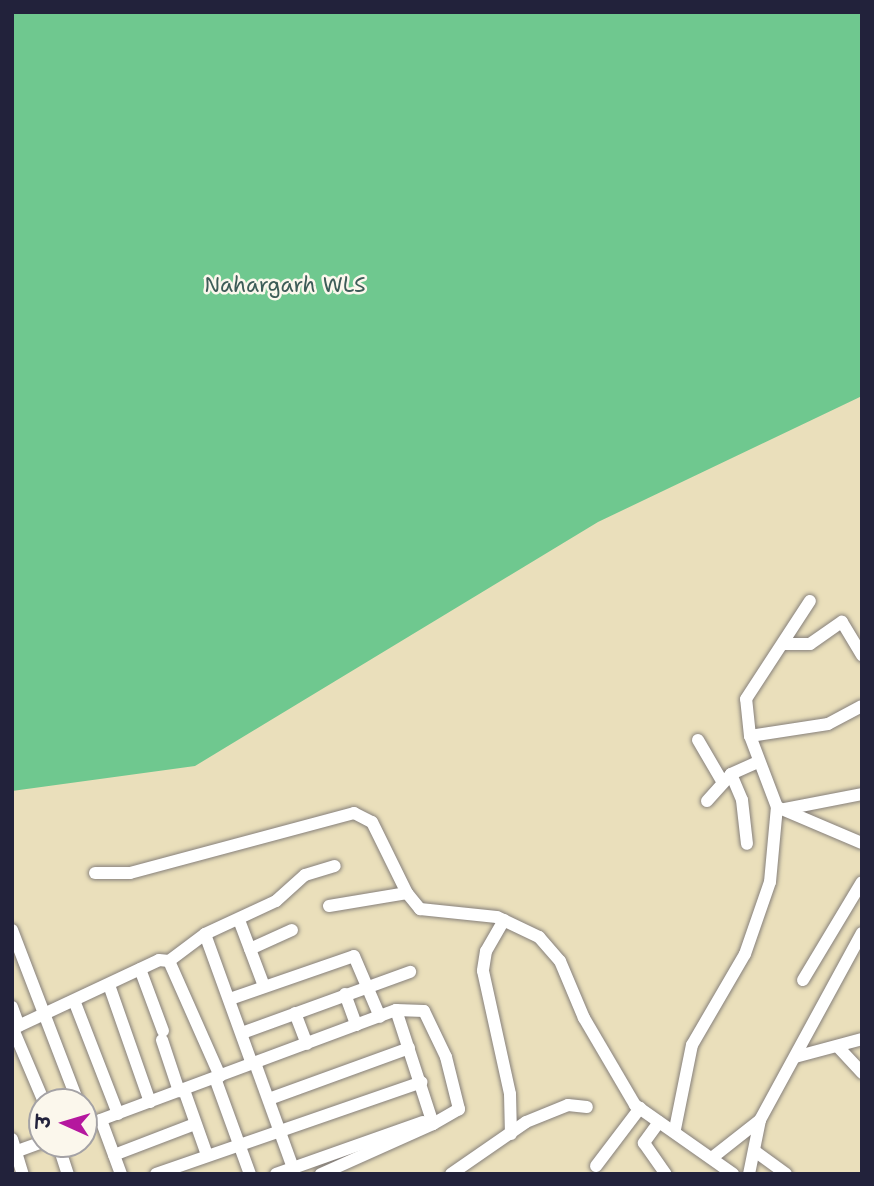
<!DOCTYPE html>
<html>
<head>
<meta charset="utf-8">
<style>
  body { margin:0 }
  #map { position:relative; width:874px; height:1186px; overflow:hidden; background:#eadfbb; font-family:"Shantell Sans","Playpen Sans Deva",sans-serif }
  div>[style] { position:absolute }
  .green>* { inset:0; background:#6fc88f }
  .roads { filter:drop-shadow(0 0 2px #86807b) drop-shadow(0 0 2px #86807b) }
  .minor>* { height:12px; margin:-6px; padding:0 6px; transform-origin:6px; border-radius:6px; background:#fff }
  span { translate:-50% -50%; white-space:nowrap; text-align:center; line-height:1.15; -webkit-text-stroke:5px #fbf7ec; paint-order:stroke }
  .park-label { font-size:21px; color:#3d5c58 }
  .frame { position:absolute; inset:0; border:14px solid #22223b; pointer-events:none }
  .north { position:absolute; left:28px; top:1088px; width:70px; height:70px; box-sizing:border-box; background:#fbf7ec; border:2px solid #a4a2a5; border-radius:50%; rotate:274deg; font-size:19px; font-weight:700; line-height:28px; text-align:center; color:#22223b }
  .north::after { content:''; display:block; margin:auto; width:24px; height:32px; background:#b5179e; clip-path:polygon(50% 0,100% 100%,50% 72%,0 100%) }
</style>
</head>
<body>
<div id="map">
  <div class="green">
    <div style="clip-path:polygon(12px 12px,862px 12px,862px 396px,598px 522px,195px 766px,12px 791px)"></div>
  </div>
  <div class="roads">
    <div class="minor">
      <div style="left:783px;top:644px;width:27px"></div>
      <div style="left:810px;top:644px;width:39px;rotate:-35deg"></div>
      <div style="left:842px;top:622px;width:39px;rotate:59deg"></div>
      <div style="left:750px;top:736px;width:79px;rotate:-8.7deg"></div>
      <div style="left:828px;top:724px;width:38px;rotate:-28deg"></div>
      <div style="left:698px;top:740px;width:48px;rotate:59.7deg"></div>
      <div style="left:731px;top:774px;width:28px;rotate:67deg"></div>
      <div style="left:742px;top:800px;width:44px;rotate:83.5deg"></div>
      <div style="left:707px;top:801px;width:36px;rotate:-48deg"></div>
      <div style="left:731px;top:774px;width:30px;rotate:-24deg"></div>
      <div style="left:777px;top:807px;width:92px;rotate:23deg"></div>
      <div style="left:785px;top:809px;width:78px;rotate:-11deg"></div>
      <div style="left:95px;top:873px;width:35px"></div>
      <div style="left:130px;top:873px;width:232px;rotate:-15deg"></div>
      <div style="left:354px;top:813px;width:20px;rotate:27deg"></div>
      <div style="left:372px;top:822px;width:79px;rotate:63.8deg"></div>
      <div style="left:329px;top:906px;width:79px;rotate:-9.5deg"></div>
      <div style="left:407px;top:893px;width:21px;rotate:51deg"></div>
      <div style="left:420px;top:909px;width:77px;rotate:5.9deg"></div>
      <div style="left:497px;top:917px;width:47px;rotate:25.5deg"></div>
      <div style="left:539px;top:937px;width:32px;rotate:49deg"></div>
      <div style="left:560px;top:961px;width:62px;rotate:67.2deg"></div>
      <div style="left:584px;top:1018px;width:101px;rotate:59.6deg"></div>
      <div style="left:635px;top:1105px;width:120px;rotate:35.1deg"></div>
      <div style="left:239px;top:920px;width:71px;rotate:69.3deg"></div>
      <div style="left:504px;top:920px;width:36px;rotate:120deg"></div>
      <div style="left:486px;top:951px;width:20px;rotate:99deg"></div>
      <div style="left:483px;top:971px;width:126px;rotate:77.6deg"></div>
      <div style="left:510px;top:1094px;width:40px;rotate:88.6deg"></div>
      <div style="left:12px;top:930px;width:184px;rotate:69deg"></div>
      <div style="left:250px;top:949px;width:46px;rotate:-24.3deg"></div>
      <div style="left:169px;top:961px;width:45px;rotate:-36.9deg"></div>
      <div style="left:140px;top:969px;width:66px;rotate:69.6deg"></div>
      <div style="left:803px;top:980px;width:114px;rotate:-59deg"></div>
      <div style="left:109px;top:985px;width:124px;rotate:70.7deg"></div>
      <div style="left:345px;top:994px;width:33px;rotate:70deg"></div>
      <div style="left:230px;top:999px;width:131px;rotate:-19.1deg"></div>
      <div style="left:354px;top:956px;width:66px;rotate:66.9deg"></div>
      <div style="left:75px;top:1003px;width:119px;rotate:68.8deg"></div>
      <div style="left:12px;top:1007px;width:20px;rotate:70deg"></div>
      <div style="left:396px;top:1010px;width:28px;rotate:2deg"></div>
      <div style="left:424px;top:1011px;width:51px;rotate:64.4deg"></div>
      <div style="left:446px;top:1057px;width:54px;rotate:76deg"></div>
      <div style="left:459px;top:1109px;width:30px;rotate:150deg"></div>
      <div style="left:295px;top:1013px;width:33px;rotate:69deg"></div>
      <div style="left:12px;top:1029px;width:162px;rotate:-25.1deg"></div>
      <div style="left:159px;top:960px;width:10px;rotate:6deg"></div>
      <div style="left:169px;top:961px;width:126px;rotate:66.1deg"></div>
      <div style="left:13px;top:1029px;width:79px;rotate:67deg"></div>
      <div style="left:242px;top:1033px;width:179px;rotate:-20deg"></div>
      <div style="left:162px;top:1040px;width:54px;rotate:71.6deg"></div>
      <div style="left:839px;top:1048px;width:34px;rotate:47deg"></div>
      <div style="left:795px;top:1057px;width:69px;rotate:-15deg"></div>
      <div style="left:255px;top:1063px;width:112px;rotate:70.1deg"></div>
      <div style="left:252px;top:1064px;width:138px;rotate:-109.9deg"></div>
      <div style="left:205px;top:934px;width:78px;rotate:-24.9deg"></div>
      <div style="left:276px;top:901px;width:39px;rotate:-42deg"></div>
      <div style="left:305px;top:875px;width:31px;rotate:-17deg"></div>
      <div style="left:215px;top:1078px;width:102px;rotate:70deg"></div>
      <div style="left:184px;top:1090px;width:69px;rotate:70.5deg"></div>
      <div style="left:269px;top:1099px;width:149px;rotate:-20deg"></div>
      <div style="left:101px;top:1120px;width:58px;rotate:69.7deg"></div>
      <div style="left:760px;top:1120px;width:213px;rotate:-61.4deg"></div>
      <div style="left:659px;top:1122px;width:26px;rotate:126deg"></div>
      <div style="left:644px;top:1143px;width:38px;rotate:55deg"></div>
      <div style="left:84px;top:1126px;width:333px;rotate:-20.4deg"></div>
      <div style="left:396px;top:1010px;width:120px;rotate:72deg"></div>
      <div style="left:433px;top:1124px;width:123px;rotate:155.9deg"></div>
      <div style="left:675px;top:1129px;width:86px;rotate:-78.6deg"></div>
      <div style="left:692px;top:1045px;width:105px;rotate:-59.8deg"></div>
      <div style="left:745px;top:954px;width:76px;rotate:-70.9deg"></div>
      <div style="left:770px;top:882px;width:75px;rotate:-84.7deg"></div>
      <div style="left:777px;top:807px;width:76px;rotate:-110.8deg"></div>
      <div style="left:750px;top:736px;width:37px;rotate:-96deg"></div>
      <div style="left:746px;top:699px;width:117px;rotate:-56.9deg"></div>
      <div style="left:12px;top:1139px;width:37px;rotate:73deg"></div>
      <div style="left:58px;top:1144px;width:32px;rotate:72deg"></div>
      <div style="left:756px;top:1152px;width:37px;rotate:36deg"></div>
      <div style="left:12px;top:1153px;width:32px;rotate:-20deg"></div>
      <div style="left:114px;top:1155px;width:87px;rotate:-20.9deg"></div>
      <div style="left:713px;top:1157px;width:60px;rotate:-38.2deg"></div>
      <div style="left:760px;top:1120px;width:55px;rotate:101.5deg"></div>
      <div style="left:596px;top:1166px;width:73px;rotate:-52.8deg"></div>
      <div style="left:156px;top:1174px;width:281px;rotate:-19.1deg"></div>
      <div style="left:276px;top:1174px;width:156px;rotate:-19.5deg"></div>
      <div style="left:451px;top:1174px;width:91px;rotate:-34.7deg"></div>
      <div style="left:526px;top:1122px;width:45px;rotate:-22deg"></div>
      <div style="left:568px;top:1105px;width:19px;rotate:6deg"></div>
    </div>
  </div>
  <div class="park-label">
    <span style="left:285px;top:285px">Nahargarh WLS</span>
  </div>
  <div class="frame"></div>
  <div class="north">उ</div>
</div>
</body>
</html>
